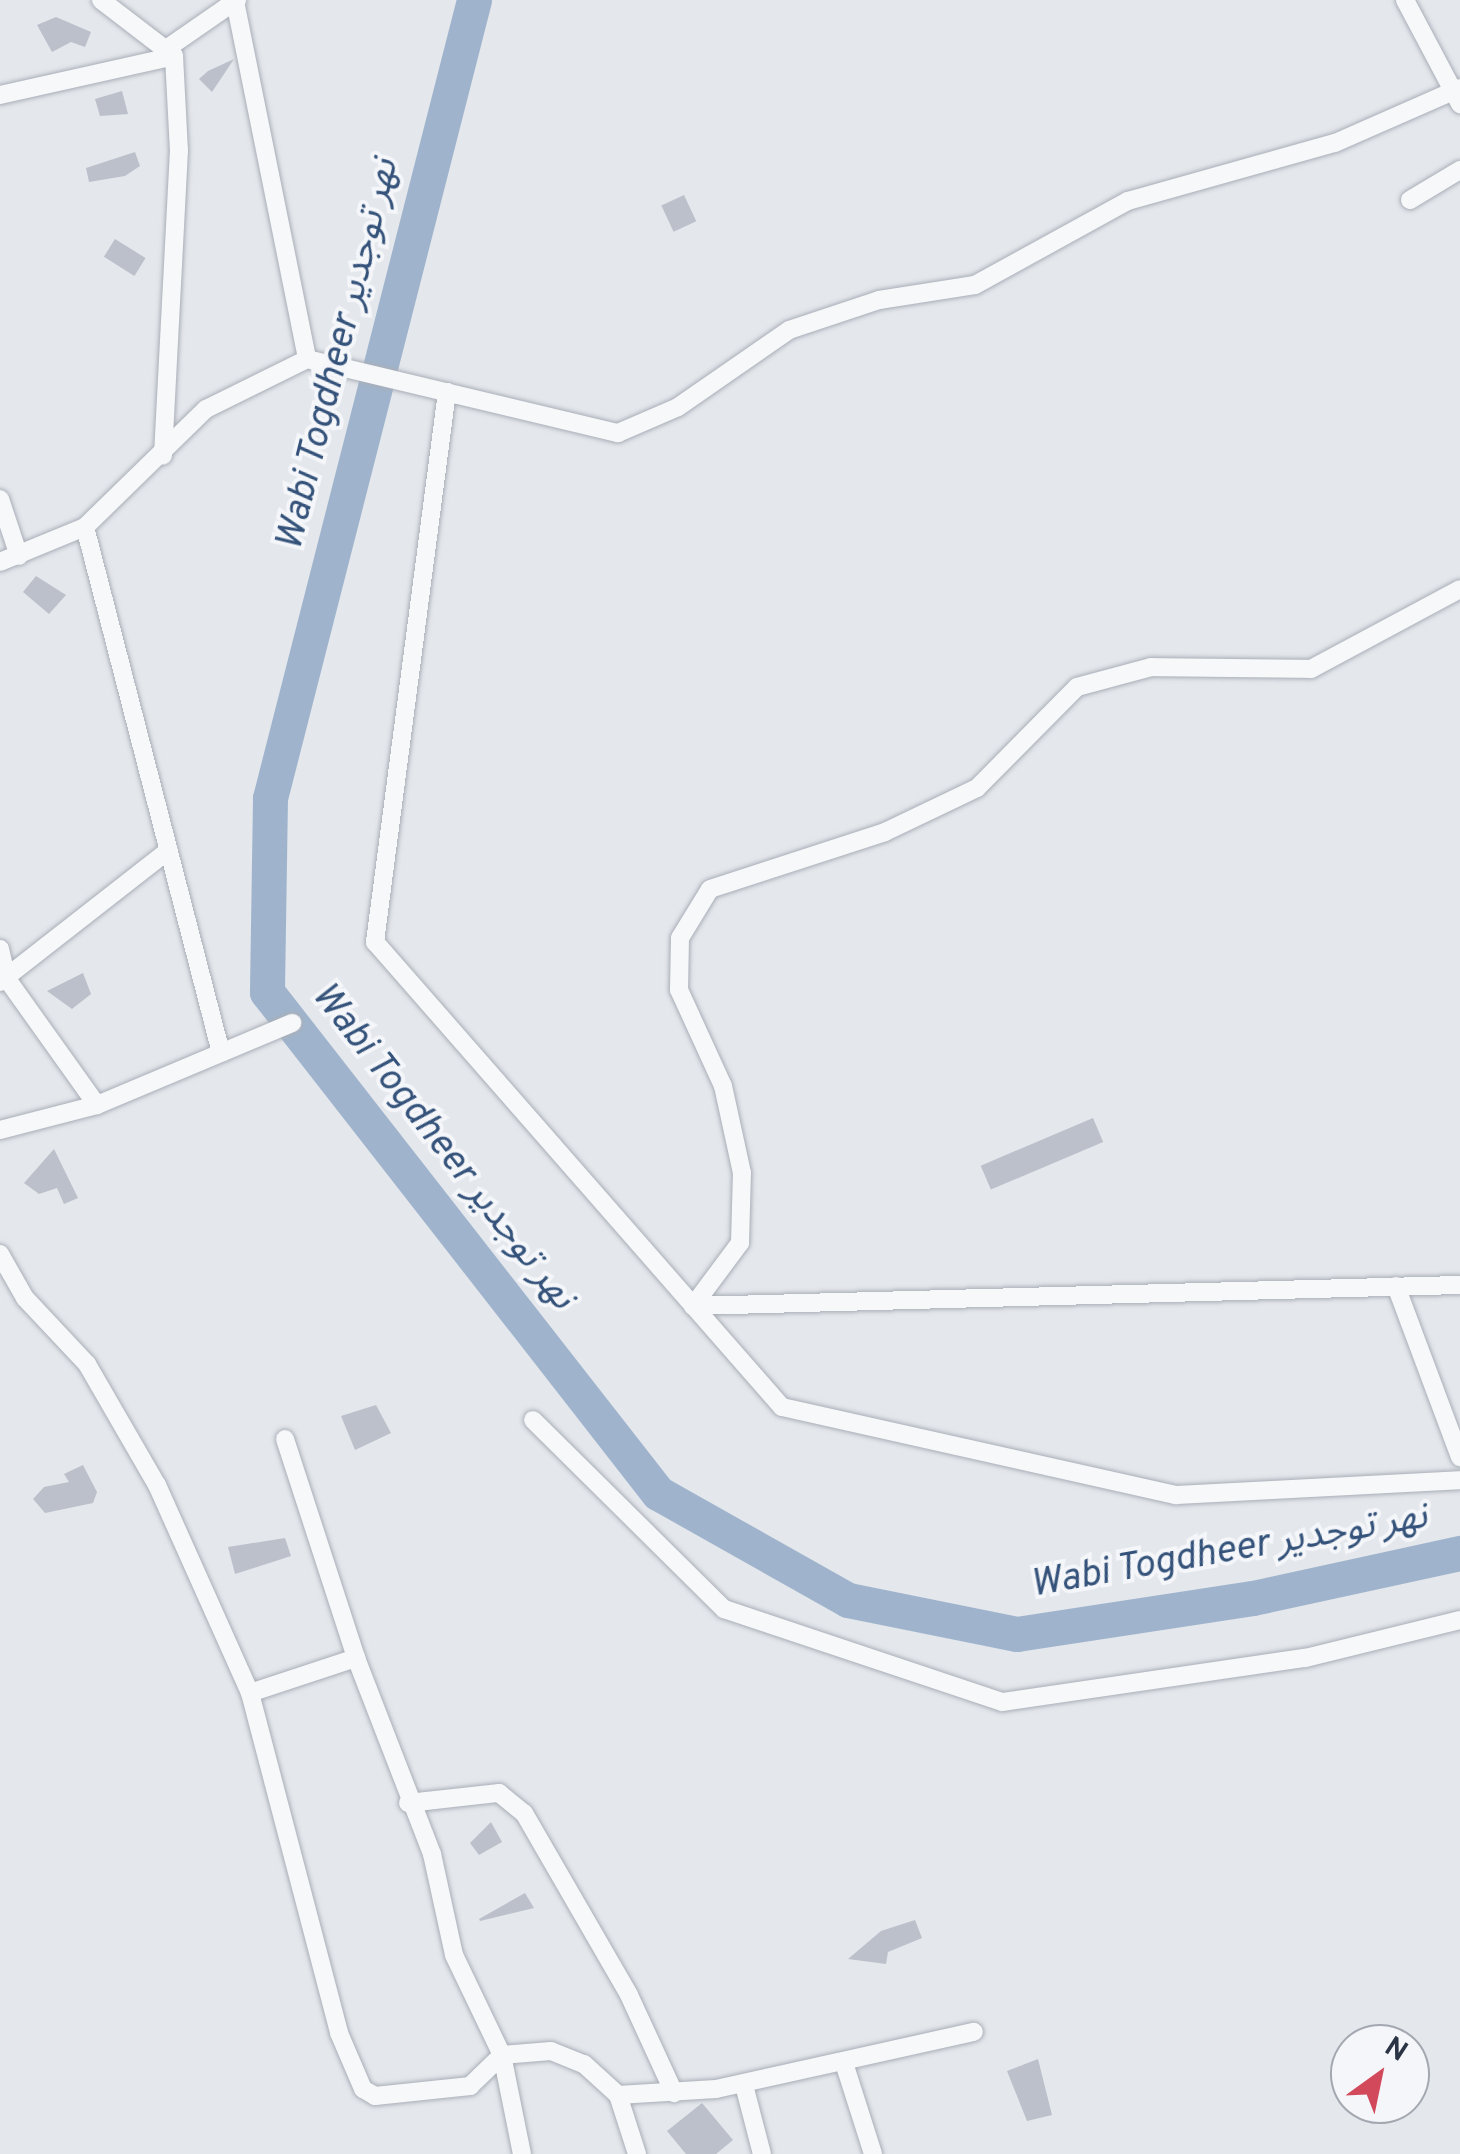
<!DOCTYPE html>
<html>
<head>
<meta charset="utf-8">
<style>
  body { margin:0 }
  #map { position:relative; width:1460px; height:2154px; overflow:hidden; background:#e4e7ec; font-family:Overpass,"Noto Sans Arabic",sans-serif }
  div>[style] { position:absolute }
  .river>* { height:35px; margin:-17.5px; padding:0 17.5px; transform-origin:17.5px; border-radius:17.5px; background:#9fb4cc }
  .building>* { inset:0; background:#bbc0ca; transform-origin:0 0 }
  .roads { filter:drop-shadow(0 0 2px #a9aeb7) drop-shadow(0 0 2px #a9aeb7) }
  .street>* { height:18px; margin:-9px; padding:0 9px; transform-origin:9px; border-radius:9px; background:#f7f8fa }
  span { translate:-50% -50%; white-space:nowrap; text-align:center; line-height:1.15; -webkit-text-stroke:8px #f4f6f9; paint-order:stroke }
  .water-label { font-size:38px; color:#34527a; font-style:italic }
  .north { position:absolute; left:1330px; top:2024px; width:100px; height:100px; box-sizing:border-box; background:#f4f6f9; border:2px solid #a4a8b1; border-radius:50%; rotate:33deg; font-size:28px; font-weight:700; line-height:40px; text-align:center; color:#2b3445 }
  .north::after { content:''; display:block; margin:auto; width:35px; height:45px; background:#d1495b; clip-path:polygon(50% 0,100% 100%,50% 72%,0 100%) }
</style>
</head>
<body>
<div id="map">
  <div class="river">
    <div style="left:474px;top:0;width:824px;rotate:104.34deg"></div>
    <div style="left:270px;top:798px;width:194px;rotate:90.9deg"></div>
    <div style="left:267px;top:992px;width:636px;rotate:52.03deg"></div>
    <div style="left:658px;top:1493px;width:218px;rotate:29.4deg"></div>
    <div style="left:848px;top:1600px;width:172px;rotate:11.4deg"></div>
    <div style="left:1017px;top:1634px;width:239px;rotate:-8.7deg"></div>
    <div style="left:1253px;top:1598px;width:212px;rotate:-12.3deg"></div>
  </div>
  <div class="building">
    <div style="clip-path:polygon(56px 17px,91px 32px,85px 47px,71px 42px,52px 52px,37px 25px)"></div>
    <div style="clip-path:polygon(234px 59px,212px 92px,199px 79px,208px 71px)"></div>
    <div style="clip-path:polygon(122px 91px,128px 114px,100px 116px,95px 99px)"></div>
    <div style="clip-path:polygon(135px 152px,140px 166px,125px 176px,89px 182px,86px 168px)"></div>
    <div style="left:684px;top:195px;width:29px;height:25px;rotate:65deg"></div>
    <div style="left:115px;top:239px;width:36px;height:21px;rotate:32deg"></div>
    <div style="clip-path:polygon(36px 576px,66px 595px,49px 614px,23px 592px)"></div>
    <div style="clip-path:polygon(83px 973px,91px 994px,72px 1009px,47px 991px)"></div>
    <div style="left:1093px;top:1118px;width:26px;height:122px;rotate:67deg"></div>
    <div style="clip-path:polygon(54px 1149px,78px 1198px,64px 1204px,57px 1188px,39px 1194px,24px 1183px)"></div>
    <div style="clip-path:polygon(376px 1405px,391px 1433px,355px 1450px,341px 1416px)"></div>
    <div style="clip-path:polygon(83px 1465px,97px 1492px,93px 1503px,45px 1513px,33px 1499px,44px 1487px,69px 1482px,64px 1474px)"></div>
    <div style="clip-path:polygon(285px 1538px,291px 1556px,235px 1574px,228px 1547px)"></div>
    <div style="clip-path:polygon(491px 1822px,502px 1842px,479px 1855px,470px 1843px)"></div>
    <div style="clip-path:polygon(525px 1893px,534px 1908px,480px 1921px,479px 1919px)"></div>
    <div style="clip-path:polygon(915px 1920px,922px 1938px,888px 1952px,886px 1964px,848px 1959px,881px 1931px)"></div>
    <div style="clip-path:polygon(1038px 2059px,1052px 2115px,1027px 2121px,1007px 2071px)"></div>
    <div style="clip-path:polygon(702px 2103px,733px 2140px,716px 2154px,686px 2154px,667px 2131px)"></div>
  </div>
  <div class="roads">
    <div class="street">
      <div style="left:101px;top:0;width:92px;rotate:37.5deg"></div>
      <div style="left:1405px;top:0;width:118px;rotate:62.1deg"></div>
      <div style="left:235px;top:1px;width:365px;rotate:78.6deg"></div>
      <div style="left:169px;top:47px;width:83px;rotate:-34.7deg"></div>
      <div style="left:0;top:95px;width:178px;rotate:-12.6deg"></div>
      <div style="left:174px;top:56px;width:94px;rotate:87deg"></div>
      <div style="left:179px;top:150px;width:306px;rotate:93deg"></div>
      <div style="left:1410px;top:200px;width:58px;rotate:-31deg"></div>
      <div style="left:307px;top:359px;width:320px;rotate:13.4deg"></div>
      <div style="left:618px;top:433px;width:65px;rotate:-23.4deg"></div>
      <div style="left:678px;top:407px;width:135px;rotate:-34.7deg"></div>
      <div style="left:789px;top:330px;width:95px;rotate:-18.4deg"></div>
      <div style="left:879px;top:300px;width:97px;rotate:-8.9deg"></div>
      <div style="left:975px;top:285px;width:175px;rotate:-28.8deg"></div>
      <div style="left:1128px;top:201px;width:215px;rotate:-15.7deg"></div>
      <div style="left:1335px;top:143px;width:137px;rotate:-23.7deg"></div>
      <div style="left:447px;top:392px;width:555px;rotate:97.46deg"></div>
      <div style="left:375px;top:942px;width:618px;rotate:48.81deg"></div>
      <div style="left:782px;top:1407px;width:404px;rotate:12.6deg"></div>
      <div style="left:1176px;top:1495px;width:284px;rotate:-3deg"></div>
      <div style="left:0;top:499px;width:60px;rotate:71.6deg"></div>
      <div style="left:85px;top:527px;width:543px;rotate:75.5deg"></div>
      <div style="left:0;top:562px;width:92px;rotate:-22.4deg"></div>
      <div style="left:85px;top:527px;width:169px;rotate:-44.3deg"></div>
      <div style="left:206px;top:409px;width:113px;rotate:-26.3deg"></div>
      <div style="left:0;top:949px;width:31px;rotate:77deg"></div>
      <div style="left:7px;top:979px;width:155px;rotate:54.5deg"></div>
      <div style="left:0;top:982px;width:214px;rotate:-38deg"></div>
      <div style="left:0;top:1130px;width:100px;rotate:-14.5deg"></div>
      <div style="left:97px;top:1105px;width:212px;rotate:-22.8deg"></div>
      <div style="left:0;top:1254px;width:51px;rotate:60.4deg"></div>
      <div style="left:25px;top:1298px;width:91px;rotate:46.8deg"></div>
      <div style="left:87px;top:1364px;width:140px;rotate:60deg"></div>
      <div style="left:157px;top:1485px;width:228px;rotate:65.9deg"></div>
      <div style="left:250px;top:1693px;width:112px;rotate:-18.3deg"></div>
      <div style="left:356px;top:1658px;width:210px;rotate:68.8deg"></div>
      <div style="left:432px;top:1854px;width:103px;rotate:77.7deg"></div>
      <div style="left:454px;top:1955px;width:111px;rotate:64.4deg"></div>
      <div style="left:502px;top:2055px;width:101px;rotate:78.6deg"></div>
      <div style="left:1396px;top:1286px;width:183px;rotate:69.5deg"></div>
      <div style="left:693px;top:1306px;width:79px;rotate:-53.3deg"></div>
      <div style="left:740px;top:1243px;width:70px;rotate:-88.4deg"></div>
      <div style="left:742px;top:1173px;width:89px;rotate:-102.3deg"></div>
      <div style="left:723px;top:1086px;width:106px;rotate:-114.6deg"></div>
      <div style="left:679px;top:990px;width:52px;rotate:-88.9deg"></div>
      <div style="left:680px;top:938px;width:57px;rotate:-58.5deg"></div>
      <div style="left:710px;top:889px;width:184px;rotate:-18deg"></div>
      <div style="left:885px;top:832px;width:102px;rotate:-25.6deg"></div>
      <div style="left:977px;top:788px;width:142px;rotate:-45.3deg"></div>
      <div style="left:1077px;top:687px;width:77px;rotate:-15.1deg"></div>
      <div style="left:1151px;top:667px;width:160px;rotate:0.7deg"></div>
      <div style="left:1311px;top:669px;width:169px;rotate:-28.2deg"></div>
      <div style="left:693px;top:1306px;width:767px;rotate:-1.57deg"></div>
      <div style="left:533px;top:1420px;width:269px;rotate:44.7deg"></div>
      <div style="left:724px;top:1609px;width:293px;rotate:18.5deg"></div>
      <div style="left:1002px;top:1702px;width:306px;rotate:-8.3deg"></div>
      <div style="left:1305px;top:1658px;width:160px;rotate:-13.8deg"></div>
      <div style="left:285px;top:1439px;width:230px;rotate:72deg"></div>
      <div style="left:250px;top:1693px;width:351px;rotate:75.3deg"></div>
      <div style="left:339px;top:2033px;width:61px;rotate:66.8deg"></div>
      <div style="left:363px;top:2089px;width:14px;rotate:30deg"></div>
      <div style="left:375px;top:2096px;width:96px;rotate:-6deg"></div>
      <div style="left:470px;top:2086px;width:45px;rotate:-44.1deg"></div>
      <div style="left:502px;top:2055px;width:49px;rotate:-4.7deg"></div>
      <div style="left:551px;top:2051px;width:35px;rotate:22deg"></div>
      <div style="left:584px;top:2064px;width:46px;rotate:42.4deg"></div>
      <div style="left:618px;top:2095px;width:98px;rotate:-3.5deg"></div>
      <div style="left:716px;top:2089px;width:264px;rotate:-12.5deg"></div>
      <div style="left:408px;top:1803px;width:92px;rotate:-6.3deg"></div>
      <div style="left:499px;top:1793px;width:32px;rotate:39deg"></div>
      <div style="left:524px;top:1813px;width:210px;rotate:60deg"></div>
      <div style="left:629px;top:1995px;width:108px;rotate:65.3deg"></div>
      <div style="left:845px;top:2066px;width:92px;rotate:72.3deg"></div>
      <div style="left:744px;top:2085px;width:71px;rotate:75.4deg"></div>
      <div style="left:618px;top:2095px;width:62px;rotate:72.1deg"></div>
    </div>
  </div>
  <div class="water-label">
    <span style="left:339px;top:355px;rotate:-76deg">Wabi Togdheer نهر توجدير</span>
    <span style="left:442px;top:1147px;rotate:52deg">Wabi Togdheer نهر توجدير</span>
    <span style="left:1229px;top:1552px;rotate:-10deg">Wabi Togdheer نهر توجدير</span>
  </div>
  <div class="north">N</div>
</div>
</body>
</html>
